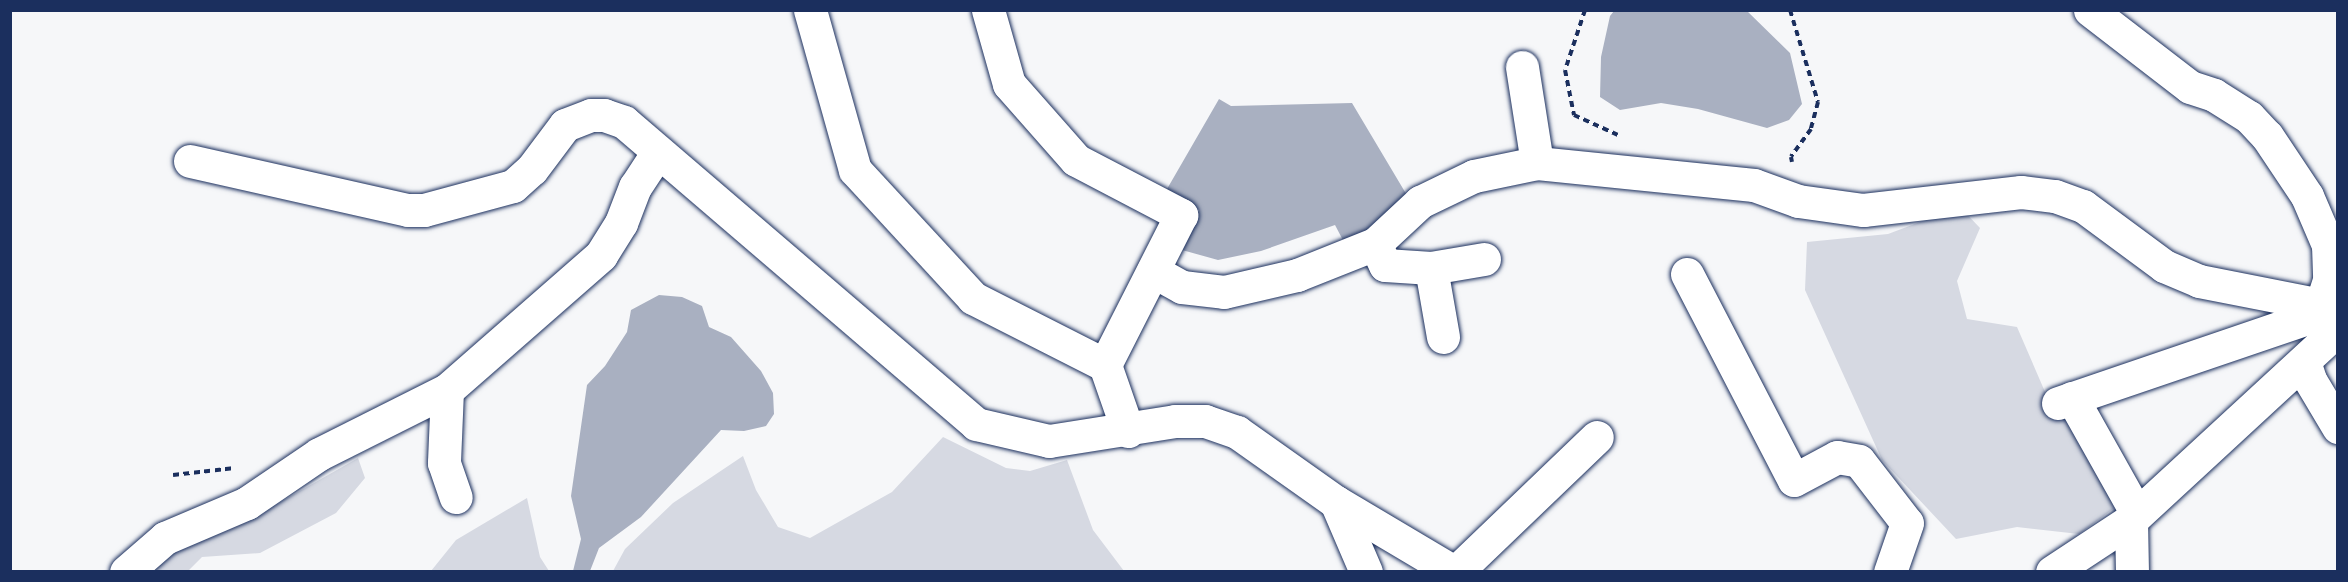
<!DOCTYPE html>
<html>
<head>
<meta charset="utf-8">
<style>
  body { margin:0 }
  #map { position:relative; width:2348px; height:582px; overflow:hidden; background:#f6f7f9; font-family:Dekko,sans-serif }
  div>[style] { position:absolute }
  .green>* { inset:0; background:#d6d9e2 }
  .water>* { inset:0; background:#a9b0c1 }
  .path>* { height:4px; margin-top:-2px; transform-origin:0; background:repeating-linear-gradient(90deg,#1b2f5e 0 6px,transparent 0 10.5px) }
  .roads { filter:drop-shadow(0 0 2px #1b2f5e) drop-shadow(0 0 2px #1b2f5e) }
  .minor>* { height:33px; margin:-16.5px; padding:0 16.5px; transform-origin:16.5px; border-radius:16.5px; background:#fff }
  span { translate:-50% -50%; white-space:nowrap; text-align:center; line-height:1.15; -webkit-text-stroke:4.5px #fff; paint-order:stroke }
  .frame { position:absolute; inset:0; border:12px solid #1b2f5e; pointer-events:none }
</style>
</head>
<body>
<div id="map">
  <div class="green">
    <div style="clip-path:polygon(1960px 207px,1980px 228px,1957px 281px,1967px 319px,2017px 327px,2055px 415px,2072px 410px,2121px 503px,2079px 534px,2017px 527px,1956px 539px,1882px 460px,1805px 290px,1807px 242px,1888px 234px)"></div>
    <div style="clip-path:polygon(943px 437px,1006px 468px,1030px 471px,1067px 460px,1093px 530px,1124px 571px,613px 571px,625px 549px,673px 503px,743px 456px,756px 490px,778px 527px,810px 538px,892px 492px)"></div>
    <div style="clip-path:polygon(358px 458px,365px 478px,336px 513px,260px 553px,202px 557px,188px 571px,146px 572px,168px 554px,240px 525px)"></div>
    <div style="clip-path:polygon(527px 498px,540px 557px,549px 571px,431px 571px,456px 540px)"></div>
  </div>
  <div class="water">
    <div style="clip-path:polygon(1746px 10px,1790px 53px,1802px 104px,1789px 120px,1767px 128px,1698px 109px,1661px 103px,1620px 110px,1600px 97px,1601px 57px,1610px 16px,1614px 11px)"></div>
    <div style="clip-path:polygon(1219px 99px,1231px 106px,1352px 103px,1408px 197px,1346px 246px,1335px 225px,1261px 251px,1218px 260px,1182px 250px,1199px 210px,1167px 189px)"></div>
    <div style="clip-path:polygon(659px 295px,682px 297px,702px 306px,709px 327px,731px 337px,761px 371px,773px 393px,774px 414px,766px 426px,744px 431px,721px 430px,641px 517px,599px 548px,590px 571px,573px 571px,581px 539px,571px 496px,587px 385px,605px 366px,627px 332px,631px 310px)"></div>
  </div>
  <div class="path">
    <div style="left:1585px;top:10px;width:63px;rotate:108.4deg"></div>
    <div style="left:1565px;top:70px;width:46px;rotate:78.7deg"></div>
    <div style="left:1574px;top:115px;width:48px;rotate:24.4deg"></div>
    <div style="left:1790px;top:10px;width:96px;rotate:73.1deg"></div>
    <div style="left:1818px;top:102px;width:28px;rotate:105deg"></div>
    <div style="left:1811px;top:129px;width:34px;rotate:126deg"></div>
    <div style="left:1791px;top:157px;width:5px;rotate:79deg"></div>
    <div style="left:173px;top:475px;width:62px;rotate:-6.4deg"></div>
  </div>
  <div class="roads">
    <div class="minor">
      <div style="left:810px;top:10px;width:166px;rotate:74.3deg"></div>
      <div style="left:855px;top:170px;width:174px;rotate:47.3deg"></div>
      <div style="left:973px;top:298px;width:148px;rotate:26.9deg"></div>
      <div style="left:1105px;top:365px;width:70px;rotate:70.8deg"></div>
      <div style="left:988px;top:10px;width:77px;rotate:74.2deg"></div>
      <div style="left:1009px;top:84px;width:101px;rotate:48.6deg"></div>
      <div style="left:1076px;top:160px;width:119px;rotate:27.6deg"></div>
      <div style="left:1181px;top:215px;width:168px;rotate:116.9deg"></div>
      <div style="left:2090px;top:10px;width:126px;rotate:37.6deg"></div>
      <div style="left:2190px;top:87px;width:25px;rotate:18deg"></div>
      <div style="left:2214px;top:95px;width:41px;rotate:32.2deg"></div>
      <div style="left:2249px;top:117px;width:26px;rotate:47deg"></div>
      <div style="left:2267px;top:136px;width:72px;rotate:56.3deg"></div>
      <div style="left:2307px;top:196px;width:53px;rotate:66.8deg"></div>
      <div style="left:2328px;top:245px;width:35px;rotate:88deg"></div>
      <div style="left:2329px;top:280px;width:26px;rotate:108deg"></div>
      <div style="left:1522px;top:67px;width:97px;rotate:81.1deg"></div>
      <div style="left:1537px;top:163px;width:218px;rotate:5.8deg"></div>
      <div style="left:1754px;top:185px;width:47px;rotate:20deg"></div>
      <div style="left:1798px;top:201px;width:66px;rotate:7.9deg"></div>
      <div style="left:1863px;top:210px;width:159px;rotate:-6.5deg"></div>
      <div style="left:2021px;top:192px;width:34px;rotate:7deg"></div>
      <div style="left:2055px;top:196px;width:30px;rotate:20deg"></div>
      <div style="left:2083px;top:206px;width:101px;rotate:36.5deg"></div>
      <div style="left:2164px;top:266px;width:38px;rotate:23deg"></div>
      <div style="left:2199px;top:281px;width:124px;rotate:11.1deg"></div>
      <div style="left:2321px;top:305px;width:19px;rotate:25deg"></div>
      <div style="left:190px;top:161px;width:223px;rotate:12.7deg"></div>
      <div style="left:408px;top:210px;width:16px"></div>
      <div style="left:424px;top:210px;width:92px;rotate:-15.1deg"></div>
      <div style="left:513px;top:186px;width:25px;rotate:-42deg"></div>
      <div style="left:532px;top:169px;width:55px;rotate:-53.1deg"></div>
      <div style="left:565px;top:125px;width:28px;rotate:-21deg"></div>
      <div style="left:591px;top:115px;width:13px"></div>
      <div style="left:604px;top:115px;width:21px;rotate:19deg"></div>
      <div style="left:624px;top:122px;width:464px;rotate:40.6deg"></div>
      <div style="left:976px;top:424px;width:75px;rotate:13.1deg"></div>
      <div style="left:1049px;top:441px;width:128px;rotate:-9deg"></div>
      <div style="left:1175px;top:421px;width:30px"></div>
      <div style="left:1205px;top:421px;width:34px;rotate:19deg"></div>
      <div style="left:1237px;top:432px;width:121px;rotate:35.3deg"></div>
      <div style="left:1336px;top:502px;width:137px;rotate:30.7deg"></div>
      <div style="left:1484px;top:259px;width:54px;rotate:170.4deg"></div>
      <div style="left:1431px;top:268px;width:46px;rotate:-176.3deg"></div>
      <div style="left:1385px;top:265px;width:23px;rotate:-115deg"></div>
      <div style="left:1375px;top:244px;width:62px;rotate:-43deg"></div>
      <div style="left:1420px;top:202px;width:60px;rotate:-25.7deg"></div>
      <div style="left:1474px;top:176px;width:64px;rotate:-11.7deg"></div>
      <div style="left:1431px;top:268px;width:70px;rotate:80.1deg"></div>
      <div style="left:1153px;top:271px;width:33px;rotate:29deg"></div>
      <div style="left:1182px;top:287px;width:42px;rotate:6.8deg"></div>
      <div style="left:1224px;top:292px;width:75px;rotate:-13.1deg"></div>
      <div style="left:1297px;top:275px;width:84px;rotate:-21.7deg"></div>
      <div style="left:1687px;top:274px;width:232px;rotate:62.6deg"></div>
      <div style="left:1794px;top:480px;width:49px;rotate:-28.1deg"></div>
      <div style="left:1837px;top:457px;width:22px;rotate:10deg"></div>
      <div style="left:1859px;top:461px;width:78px;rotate:52.3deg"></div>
      <div style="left:1907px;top:523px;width:52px;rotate:109.1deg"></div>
      <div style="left:2304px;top:361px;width:20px;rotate:72deg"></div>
      <div style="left:2310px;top:380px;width:55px;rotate:59.2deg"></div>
      <div style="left:447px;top:390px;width:73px;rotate:92.4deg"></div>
      <div style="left:444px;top:463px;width:36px;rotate:71deg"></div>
      <div style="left:2072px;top:398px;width:133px;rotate:60.7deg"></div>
      <div style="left:2058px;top:403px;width:288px;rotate:-18.8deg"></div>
      <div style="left:1336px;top:502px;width:76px;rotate:66.8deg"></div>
      <div style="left:2131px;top:520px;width:52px;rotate:88.9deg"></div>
      <div style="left:126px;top:572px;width:52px;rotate:-41.1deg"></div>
      <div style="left:165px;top:538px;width:89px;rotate:-23.1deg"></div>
      <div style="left:247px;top:503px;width:87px;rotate:-34.2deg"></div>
      <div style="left:319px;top:454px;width:143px;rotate:-26.6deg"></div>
      <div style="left:447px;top:390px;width:205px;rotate:-41.2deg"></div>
      <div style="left:601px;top:255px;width:38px;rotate:-58deg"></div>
      <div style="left:621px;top:223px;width:39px;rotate:-69deg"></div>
      <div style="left:635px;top:187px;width:42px;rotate:-56.7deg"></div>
      <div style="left:1456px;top:572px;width:195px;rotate:-43.8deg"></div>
      <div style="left:2052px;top:572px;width:95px;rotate:-33.4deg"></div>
      <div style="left:2131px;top:520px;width:282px;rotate:-42.7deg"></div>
    </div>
  </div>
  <div class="frame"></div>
</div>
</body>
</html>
